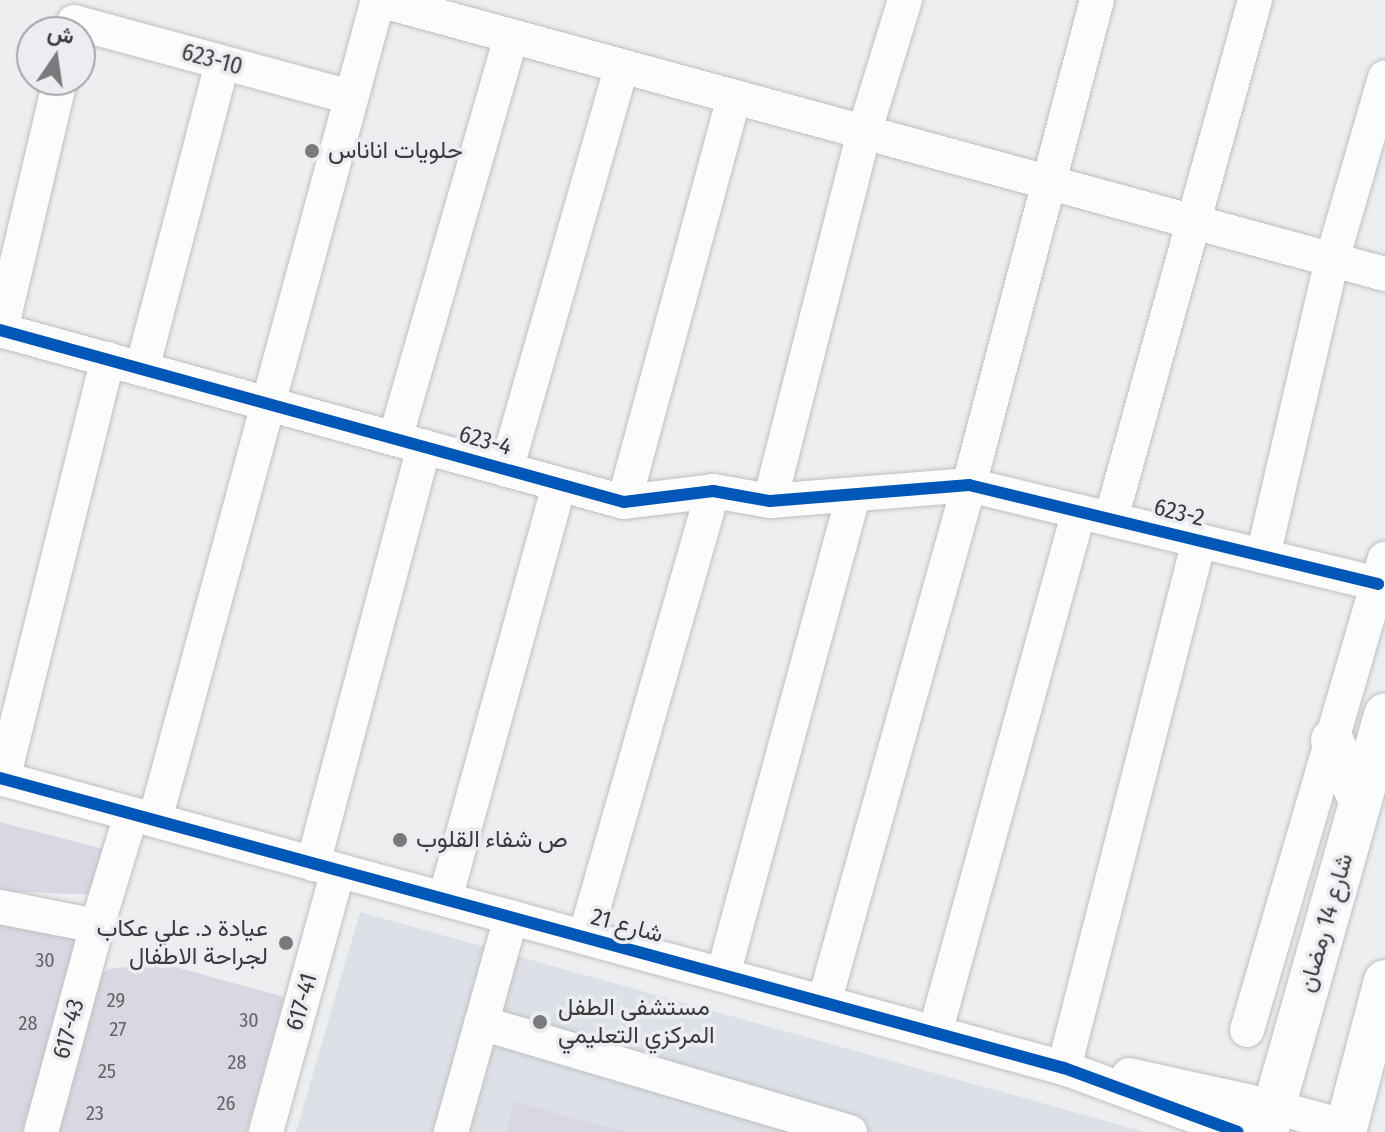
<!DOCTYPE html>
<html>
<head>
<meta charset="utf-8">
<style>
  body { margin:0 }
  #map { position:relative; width:1385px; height:1132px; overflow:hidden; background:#edeef0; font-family:"Fira Sans Condensed",Vazirmatn,sans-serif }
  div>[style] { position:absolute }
  .built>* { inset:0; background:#dde0e7 }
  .building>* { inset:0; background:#d9d7e2 }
  .roads { filter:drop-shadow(0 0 2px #bfc0c1) drop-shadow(0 0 2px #bfc0c1) }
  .minor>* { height:34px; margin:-17px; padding:0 17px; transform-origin:17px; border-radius:17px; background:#fcfcfd }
  .major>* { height:42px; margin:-21px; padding:0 21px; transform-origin:21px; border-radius:21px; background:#fcfcfd }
  .cycleway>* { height:12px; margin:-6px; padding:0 6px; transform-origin:6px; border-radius:6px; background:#0057b8 }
  .dots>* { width:22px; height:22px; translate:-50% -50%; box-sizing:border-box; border:4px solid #ecedf1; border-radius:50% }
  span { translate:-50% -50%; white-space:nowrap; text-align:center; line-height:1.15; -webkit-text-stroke:7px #ecedf1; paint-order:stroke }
  .number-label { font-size:20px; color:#646467 }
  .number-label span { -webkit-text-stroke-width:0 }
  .street-label { font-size:24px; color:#3a3b3c }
  .poi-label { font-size:24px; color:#3a3b3c }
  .left { translate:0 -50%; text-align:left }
  .right { translate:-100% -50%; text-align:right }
  .north { position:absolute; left:16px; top:16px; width:80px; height:80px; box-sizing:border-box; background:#ecedf1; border:2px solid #a5a6a9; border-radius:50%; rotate:13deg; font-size:22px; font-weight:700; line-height:32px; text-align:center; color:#3a3b3c }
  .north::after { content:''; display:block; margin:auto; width:28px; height:36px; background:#797a7b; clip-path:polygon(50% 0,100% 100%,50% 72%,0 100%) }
</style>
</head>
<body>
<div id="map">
  <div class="built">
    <div style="clip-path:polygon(360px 912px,1145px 1132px,296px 1132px)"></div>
  </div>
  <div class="building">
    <div style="clip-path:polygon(0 822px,111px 851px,99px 895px,0 891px)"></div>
    <div style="clip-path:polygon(0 917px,81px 939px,28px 1132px,0 1132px)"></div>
    <div style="clip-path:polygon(168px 965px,284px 997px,247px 1132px,52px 1132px,95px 975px,113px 968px)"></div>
    <div style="clip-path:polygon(514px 1102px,623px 1131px,623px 1132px,506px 1132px)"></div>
  </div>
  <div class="roads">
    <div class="minor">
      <div style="left:379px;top:0;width:1043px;rotate:15.24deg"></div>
      <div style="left:74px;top:22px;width:287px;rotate:15.2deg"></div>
      <div style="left:0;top:330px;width:647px;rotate:15.41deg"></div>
      <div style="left:624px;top:502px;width:90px;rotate:-7deg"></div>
      <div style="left:713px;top:491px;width:58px;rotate:10deg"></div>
      <div style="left:770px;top:501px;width:200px;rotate:-4.6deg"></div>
      <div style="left:969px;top:485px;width:421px;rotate:13.6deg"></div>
      <div style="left:1px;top:330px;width:257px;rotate:-76.7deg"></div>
      <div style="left:142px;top:369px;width:316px;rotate:-75.3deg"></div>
      <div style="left:395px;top:439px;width:419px;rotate:-73.9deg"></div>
      <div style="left:506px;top:470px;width:420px;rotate:-74deg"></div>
      <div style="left:770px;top:501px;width:380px;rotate:-75.7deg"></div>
      <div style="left:864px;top:133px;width:139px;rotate:-72.9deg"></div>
      <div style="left:624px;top:502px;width:420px;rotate:-74.8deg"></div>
      <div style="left:1111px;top:519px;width:539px;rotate:-74.49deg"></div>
      <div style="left:1263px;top:556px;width:304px;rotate:-76.9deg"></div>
      <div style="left:1332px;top:260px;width:190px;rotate:-73.8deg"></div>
      <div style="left:0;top:778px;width:1103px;rotate:15.25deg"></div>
      <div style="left:1064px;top:1068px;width:185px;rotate:20.2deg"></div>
      <div style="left:3px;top:779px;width:433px;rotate:-76deg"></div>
      <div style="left:155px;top:820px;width:850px;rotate:-74.79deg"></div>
      <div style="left:313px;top:864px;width:432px;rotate:-75.1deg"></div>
      <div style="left:445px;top:899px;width:429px;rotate:-74.6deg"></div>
      <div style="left:0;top:907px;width:99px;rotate:11.1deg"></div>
      <div style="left:97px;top:926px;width:213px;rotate:105.2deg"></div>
      <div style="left:97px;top:926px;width:116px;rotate:-73deg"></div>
      <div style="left:585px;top:937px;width:464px;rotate:-74deg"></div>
      <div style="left:723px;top:975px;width:497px;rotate:-74.8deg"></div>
      <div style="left:824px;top:1003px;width:538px;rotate:-74.36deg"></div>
      <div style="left:969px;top:485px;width:502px;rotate:-75.22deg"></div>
      <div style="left:481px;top:1023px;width:385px;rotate:16.5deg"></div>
      <div style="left:1247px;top:1030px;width:491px;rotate:-73.7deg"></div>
      <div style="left:935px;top:1033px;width:541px;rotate:-74.58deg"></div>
      <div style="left:1064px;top:1068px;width:544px;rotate:-75.63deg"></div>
      <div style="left:1129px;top:1075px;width:149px;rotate:12.4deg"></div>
      <div style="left:1275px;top:1107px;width:74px;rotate:15.7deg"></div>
      <div style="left:266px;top:1132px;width:271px;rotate:-74.6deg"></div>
      <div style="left:451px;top:1132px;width:223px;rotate:-74.4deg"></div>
    </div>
    <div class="major">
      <div style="left:1332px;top:740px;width:67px;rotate:65.3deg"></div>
      <div style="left:1267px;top:1132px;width:434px;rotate:-74.2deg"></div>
      <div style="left:1345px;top:1132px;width:156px;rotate:-75.2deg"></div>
    </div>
  </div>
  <div class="cycleway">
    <div style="left:0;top:330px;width:647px;rotate:15.41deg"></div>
    <div style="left:624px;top:502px;width:90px;rotate:-7deg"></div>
    <div style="left:713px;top:491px;width:58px;rotate:10deg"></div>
    <div style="left:770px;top:501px;width:200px;rotate:-4.6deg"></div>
    <div style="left:969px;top:485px;width:421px;rotate:13.6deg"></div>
    <div style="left:0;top:778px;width:1103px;rotate:15.25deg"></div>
    <div style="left:1064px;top:1068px;width:185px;rotate:20.2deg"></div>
  </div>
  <div class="dots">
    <div style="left:312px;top:151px;background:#797a7b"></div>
    <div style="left:400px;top:840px;background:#797a7b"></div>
    <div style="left:286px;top:943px;background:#797a7b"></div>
    <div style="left:540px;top:1022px;background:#797a7b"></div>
  </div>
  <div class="number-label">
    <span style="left:45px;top:960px">30</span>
    <span style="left:116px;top:1000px">29</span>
    <span style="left:249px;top:1020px">30</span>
    <span style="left:28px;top:1023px">28</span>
    <span style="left:118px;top:1029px">27</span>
    <span style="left:237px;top:1062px">28</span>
    <span style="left:107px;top:1071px">25</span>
    <span style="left:226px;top:1103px">26</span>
    <span style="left:95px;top:1113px">23</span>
  </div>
  <div class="street-label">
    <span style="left:212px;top:60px;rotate:15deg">623-10</span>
    <span style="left:485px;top:441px;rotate:16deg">623-4</span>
    <span style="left:1179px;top:513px;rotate:14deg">623-2</span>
    <span style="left:1326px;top:923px;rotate:-74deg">شارع 14 رمضان</span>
    <span style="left:627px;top:926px;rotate:15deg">شارع 21</span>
    <span style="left:302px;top:1002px;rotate:-74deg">617-41</span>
    <span style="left:69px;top:1029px;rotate:-75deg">617-43</span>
  </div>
  <div class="poi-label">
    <span class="left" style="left:328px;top:151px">حلويات اناناس</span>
    <span class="left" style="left:416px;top:840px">ص شفاء القلوب</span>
    <span class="right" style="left:268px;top:943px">عيادة د. علي عكاب<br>لجراحة الاطفال</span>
    <span class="left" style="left:558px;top:1022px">مستشفى الطفل<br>المركزي التعليمي</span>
  </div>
  <div class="north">ش</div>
</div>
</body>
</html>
